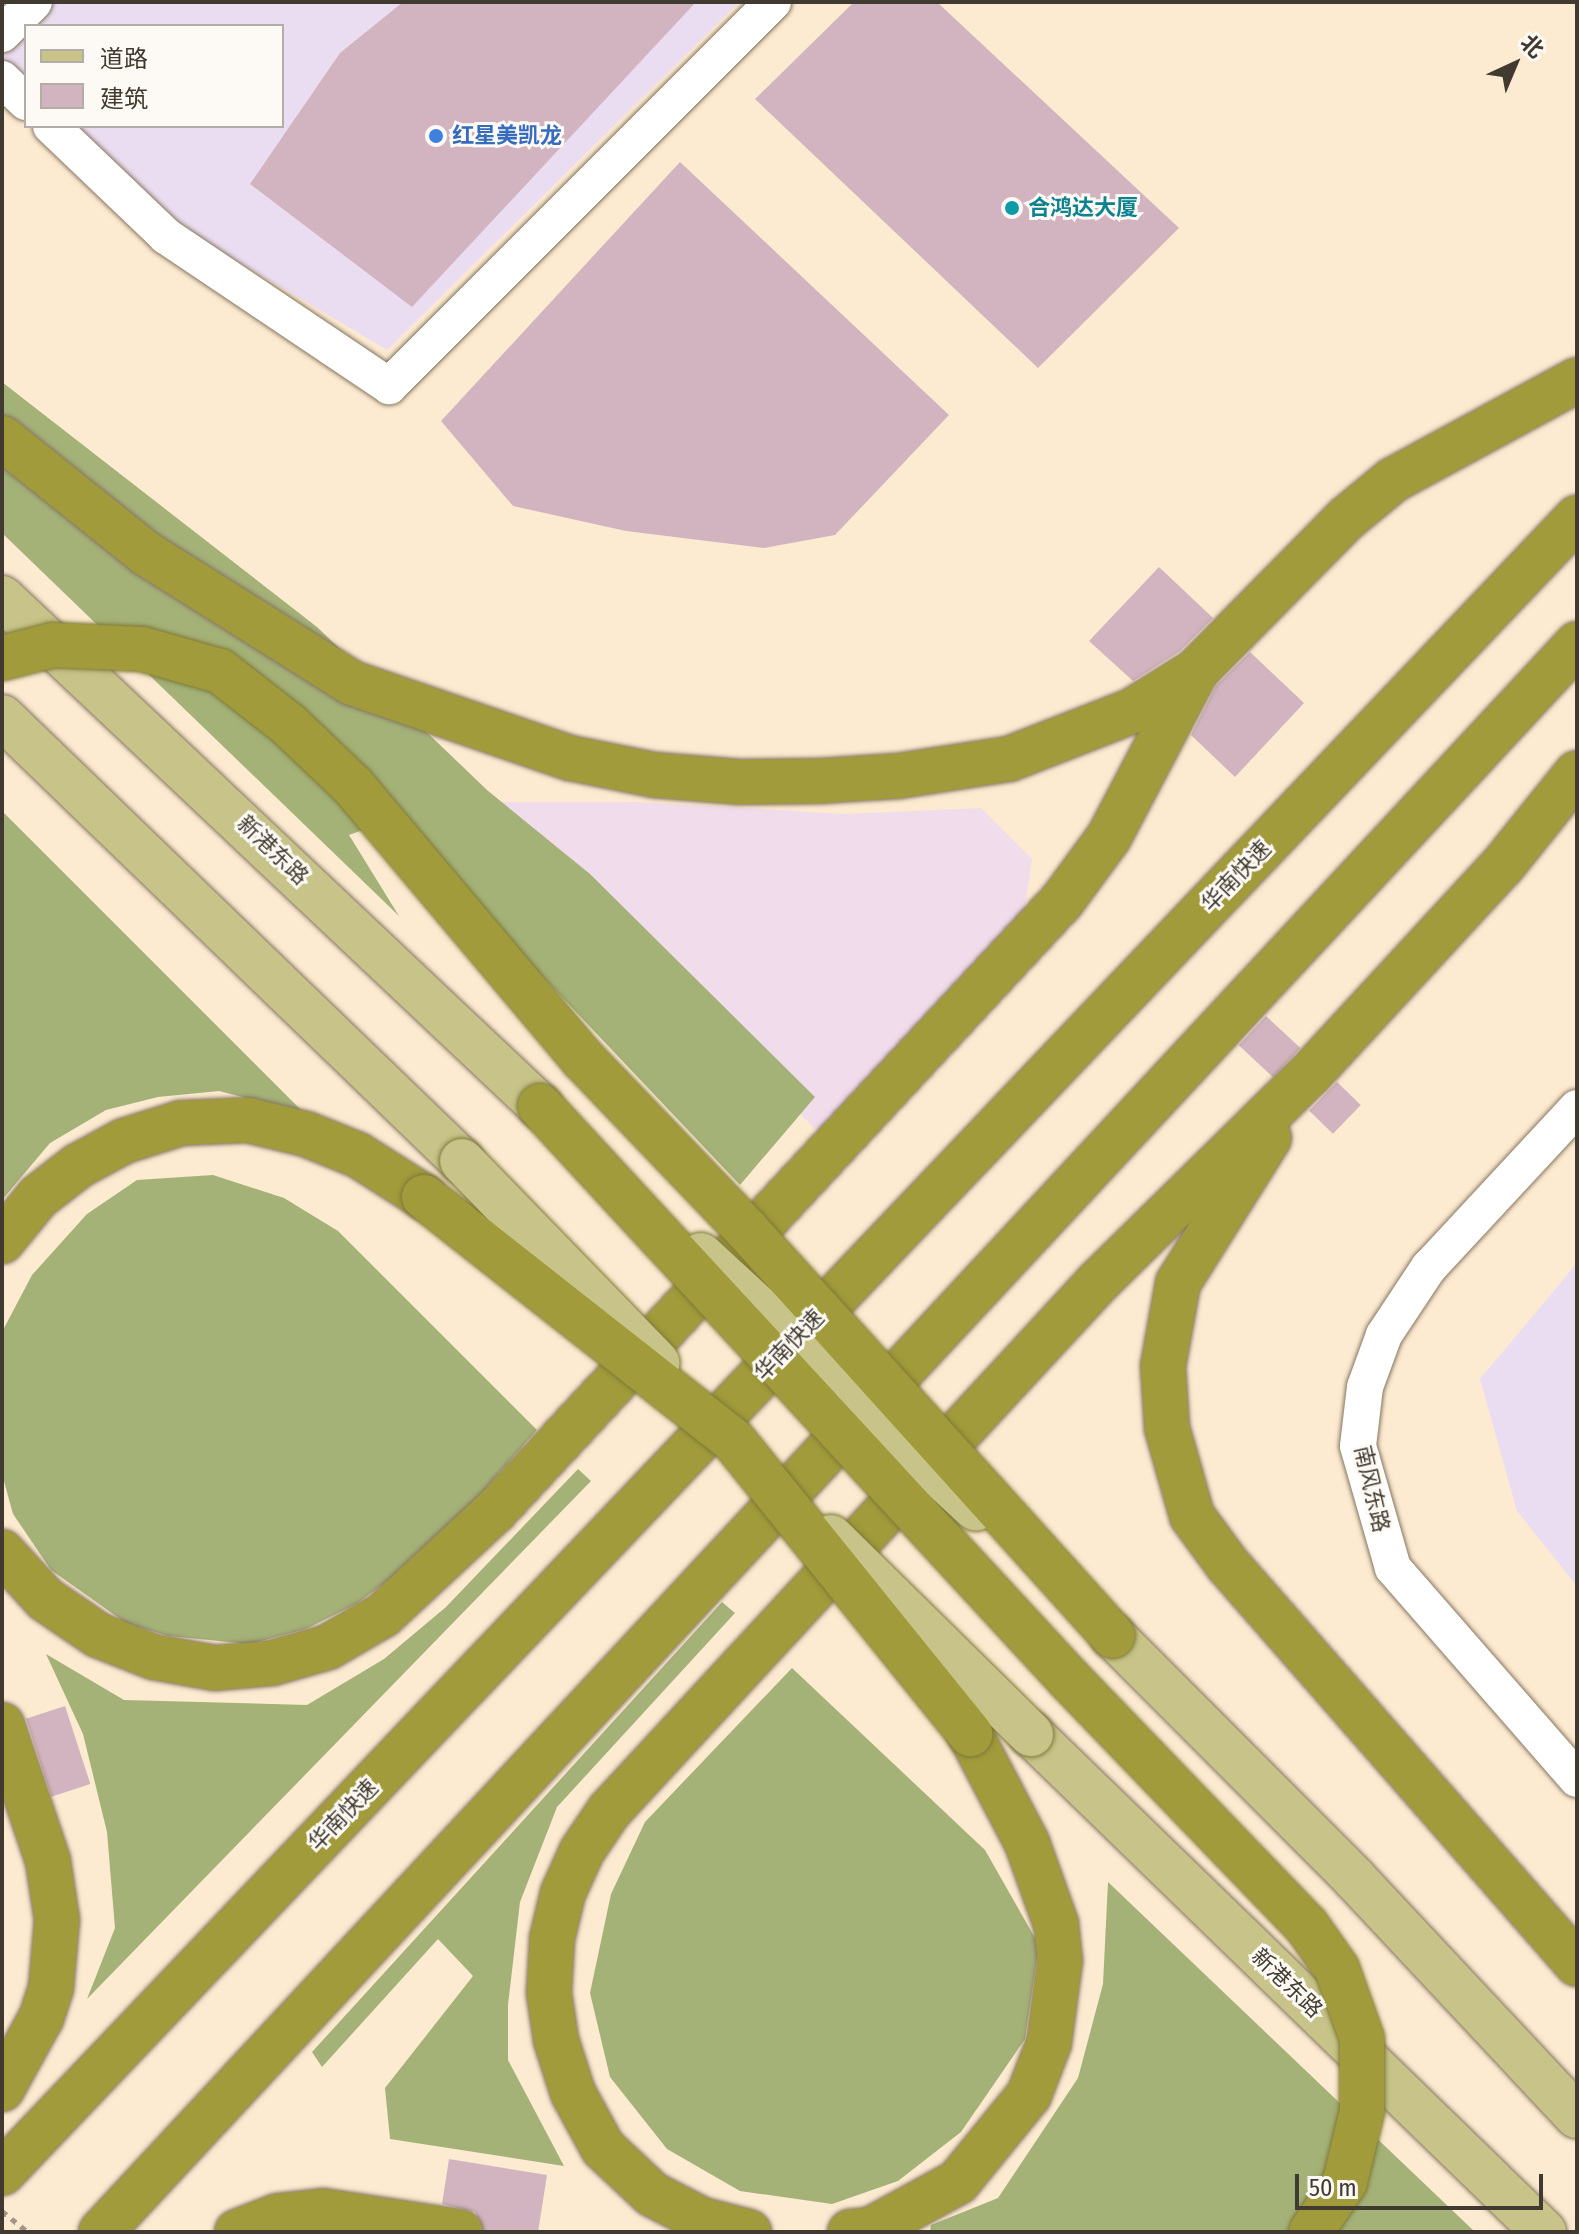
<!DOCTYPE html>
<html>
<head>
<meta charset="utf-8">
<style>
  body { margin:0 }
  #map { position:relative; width:1579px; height:2234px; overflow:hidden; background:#fcead1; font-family:"Fira Sans Condensed","Noto Sans SC",sans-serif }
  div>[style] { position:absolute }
  .commercial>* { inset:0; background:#ebddf1 }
  .industrial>* { inset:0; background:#f1dceb }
  .forest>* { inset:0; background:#a4b278 }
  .building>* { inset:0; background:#d2b4c0; transform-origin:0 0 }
  .path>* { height:5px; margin-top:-2.5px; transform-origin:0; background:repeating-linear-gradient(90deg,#a29584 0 6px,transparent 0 12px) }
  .roads { filter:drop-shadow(0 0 2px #867660) drop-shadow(0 0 2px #867660) }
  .minor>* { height:36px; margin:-18px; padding:0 18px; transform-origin:18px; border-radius:18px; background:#fff }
  .major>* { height:44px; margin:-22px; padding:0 22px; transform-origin:22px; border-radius:22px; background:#c7c389 }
  .highway>* { height:44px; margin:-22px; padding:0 22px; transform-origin:22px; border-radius:22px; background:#a19b3b }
  .bridges { filter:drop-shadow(0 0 2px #7f7937) drop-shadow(0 0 2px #7f7937) }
  .major-bridge>* { height:44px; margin:-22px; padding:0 22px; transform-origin:22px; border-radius:22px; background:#c7c389 }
  .highway-bridge>* { height:44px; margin:-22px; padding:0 22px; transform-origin:22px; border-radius:22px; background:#a19b3b }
  .dots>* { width:22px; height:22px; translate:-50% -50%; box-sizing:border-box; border:4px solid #fdfaf5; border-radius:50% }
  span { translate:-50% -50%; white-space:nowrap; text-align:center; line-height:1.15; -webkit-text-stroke:6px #fdfaf5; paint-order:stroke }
  .shop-label { font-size:22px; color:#366cbe; font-weight:700 }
  .left { translate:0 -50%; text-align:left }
  .culture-label { font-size:22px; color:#0d838f; font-weight:700 }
  .street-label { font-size:22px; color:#413a30 }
  .frame { position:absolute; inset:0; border:4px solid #413a30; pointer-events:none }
  .legend { position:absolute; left:24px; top:24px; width:260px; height:104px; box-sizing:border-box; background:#fdfaf5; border:2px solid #b2ada6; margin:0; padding:10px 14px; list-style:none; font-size:24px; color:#413a30 }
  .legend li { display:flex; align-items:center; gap:16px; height:40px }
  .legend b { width:40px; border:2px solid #b2ada6 }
  .north { position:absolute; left:1475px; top:24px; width:80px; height:80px; -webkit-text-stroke:6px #fdfaf5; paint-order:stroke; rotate:44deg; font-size:22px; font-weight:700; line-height:32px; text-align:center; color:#413a30 }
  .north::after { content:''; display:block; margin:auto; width:28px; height:36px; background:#413a30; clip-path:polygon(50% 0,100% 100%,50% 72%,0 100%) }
  .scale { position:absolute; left:1295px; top:2174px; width:248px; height:36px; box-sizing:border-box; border:4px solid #413a30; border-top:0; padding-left:10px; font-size:24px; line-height:28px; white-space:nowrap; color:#413a30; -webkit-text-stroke:6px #fdfaf5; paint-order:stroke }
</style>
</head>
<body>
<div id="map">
  <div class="commercial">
    <div style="clip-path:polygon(55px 2px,739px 2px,387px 350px,173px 223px,66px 126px,282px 126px,282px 26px,31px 26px)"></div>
    <div style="clip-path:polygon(26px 32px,26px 89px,2px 67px,2px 56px)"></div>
    <div style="clip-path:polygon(1577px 1263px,1577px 1586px,1517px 1511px,1480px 1379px)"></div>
  </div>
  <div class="industrial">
    <div style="clip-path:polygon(478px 802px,635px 802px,845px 814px,981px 808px,1032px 859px,1021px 933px,826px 1139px)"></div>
  </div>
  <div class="forest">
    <div style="clip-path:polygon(2px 382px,317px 627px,487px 790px,590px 874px,815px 1097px,740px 1185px,393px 819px,349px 835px,399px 916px,2px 533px)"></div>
    <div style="clip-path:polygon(2px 811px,304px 1113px,219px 1091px,158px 1097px,106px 1110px,50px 1143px,2px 1200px)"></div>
    <div style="clip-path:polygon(213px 1175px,284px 1198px,338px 1231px,537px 1430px,459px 1519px,404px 1569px,356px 1604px,306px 1629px,249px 1644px,168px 1636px,126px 1623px,51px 1570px,13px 1514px,2px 1474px,2px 1332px,32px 1275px,87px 1214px,137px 1180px)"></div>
    <div style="clip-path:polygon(578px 1469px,591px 1481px,87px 1999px,115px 1928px,107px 1832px,83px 1734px,46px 1654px,124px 1700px,307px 1705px,384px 1659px,446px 1607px)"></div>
    <div style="clip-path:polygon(722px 1602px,735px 1613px,557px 1807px,520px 1902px,508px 2005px,508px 2060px,564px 2166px,390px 2139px,385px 2088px,473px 1976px,438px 1939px,322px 2067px,312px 2052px)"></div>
    <div style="clip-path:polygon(792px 1668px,985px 1850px,1039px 1945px,1025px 2039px,961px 2132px,898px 2181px,832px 2204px,740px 2191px,667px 2149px,610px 2077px,590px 1993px,611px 1894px,645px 1822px)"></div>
    <div style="clip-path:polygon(1108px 1882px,1475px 2232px,930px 2232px,931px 2225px,998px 2198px,1078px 2078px,1103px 1984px)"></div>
  </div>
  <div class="building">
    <div style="clip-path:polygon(403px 2px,696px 2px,412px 307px,250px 184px,340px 53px)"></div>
    <div style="clip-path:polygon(854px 2px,937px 2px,1179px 228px,1038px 368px,755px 99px)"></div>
    <div style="clip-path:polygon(680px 162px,949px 415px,835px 535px,764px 548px,626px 531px,513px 506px,441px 421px)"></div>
    <div style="clip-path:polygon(1159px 567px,1213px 618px,1180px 651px,1133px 681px,1089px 641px)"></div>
    <div style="clip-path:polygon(1250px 652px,1304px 703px,1235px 777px,1191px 735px,1216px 686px)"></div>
    <div style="left:1266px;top:1016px;width:47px;height:40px;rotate:43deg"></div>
    <div style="left:1337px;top:1082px;width:33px;height:40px;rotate:44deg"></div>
    <div style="left:65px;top:1706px;width:82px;height:41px;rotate:72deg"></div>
    <div style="clip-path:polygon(449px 2159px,547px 2175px,538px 2232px,484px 2232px,475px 2212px,442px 2204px)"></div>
  </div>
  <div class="path">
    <div style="left:2px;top:2211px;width:33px;rotate:39deg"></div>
  </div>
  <div class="roads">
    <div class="minor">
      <div style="left:2px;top:34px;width:45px;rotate:-45deg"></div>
      <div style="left:2px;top:79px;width:33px;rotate:44deg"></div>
      <div style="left:51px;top:126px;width:159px;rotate:43.7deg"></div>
      <div style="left:166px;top:236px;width:269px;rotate:33.9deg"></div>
      <div style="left:389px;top:386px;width:543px;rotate:-45deg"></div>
      <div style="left:1577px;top:1108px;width:217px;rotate:132.9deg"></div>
      <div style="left:1429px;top:1267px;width:82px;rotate:123.5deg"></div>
      <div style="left:1384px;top:1335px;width:55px;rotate:110.1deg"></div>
      <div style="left:1365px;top:1387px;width:59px;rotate:96.8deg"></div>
      <div style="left:1358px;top:1446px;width:127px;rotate:74deg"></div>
      <div style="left:1393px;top:1568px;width:280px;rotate:48.9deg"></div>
    </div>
    <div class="major">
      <div style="left:2px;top:598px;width:740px;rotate:43.36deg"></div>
      <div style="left:2px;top:717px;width:639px;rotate:43.99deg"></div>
      <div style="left:1113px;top:1636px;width:342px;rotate:45.1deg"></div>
      <div style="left:1354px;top:1878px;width:326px;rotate:46.9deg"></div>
      <div style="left:1031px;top:1734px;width:715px;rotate:44.15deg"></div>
    </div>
    <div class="highway">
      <div style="left:2px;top:438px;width:186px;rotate:38.7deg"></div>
      <div style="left:147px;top:554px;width:242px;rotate:32.2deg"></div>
      <div style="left:352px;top:683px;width:231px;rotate:19deg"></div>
      <div style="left:570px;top:758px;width:86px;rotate:11.4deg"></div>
      <div style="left:654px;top:775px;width:86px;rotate:4.7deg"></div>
      <div style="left:740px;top:782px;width:79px;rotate:-0.7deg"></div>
      <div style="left:819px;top:781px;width:79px;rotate:-3.6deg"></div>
      <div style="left:898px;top:776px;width:112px;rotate:-8.7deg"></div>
      <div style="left:1009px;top:759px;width:132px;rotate:-21.3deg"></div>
      <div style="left:1132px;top:711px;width:75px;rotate:-32deg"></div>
      <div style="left:1196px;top:671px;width:215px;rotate:-45.4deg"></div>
      <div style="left:1347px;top:518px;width:60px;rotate:-39.6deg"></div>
      <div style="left:1393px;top:480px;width:209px;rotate:-28.5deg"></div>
      <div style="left:1269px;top:1138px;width:171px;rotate:122.1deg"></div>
      <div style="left:1178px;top:1283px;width:84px;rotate:100.2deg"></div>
      <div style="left:1163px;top:1366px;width:62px;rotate:86.3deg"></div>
      <div style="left:1167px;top:1428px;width:91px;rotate:74.1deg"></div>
      <div style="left:1192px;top:1516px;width:61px;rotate:53.7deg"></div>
      <div style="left:1228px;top:1565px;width:530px;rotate:48.82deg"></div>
      <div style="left:2px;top:1241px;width:57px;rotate:-50.7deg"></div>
      <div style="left:38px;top:1197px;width:51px;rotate:-37.8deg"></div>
      <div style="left:78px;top:1166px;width:52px;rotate:-28.5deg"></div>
      <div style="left:124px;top:1141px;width:60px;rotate:-17.5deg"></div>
      <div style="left:181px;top:1123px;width:67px;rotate:-2.6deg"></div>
      <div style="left:248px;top:1120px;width:60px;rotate:13.6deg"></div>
      <div style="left:306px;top:1134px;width:56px;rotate:22deg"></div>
      <div style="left:358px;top:1155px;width:78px;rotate:32.5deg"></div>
      <div style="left:2px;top:1552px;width:64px;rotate:47.5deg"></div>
      <div style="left:45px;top:1599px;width:64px;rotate:34.2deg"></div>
      <div style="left:98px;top:1635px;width:60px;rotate:21.4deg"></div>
      <div style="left:154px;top:1657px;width:62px;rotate:10.2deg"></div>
      <div style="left:215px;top:1668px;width:57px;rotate:-5deg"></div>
      <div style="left:272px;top:1663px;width:58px;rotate:-15.9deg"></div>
      <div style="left:328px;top:1647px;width:64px;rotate:-30.2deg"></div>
      <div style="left:383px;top:1615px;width:154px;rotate:-42.9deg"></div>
      <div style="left:496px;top:1510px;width:831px;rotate:-47.1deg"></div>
      <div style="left:1062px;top:901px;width:79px;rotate:-53.7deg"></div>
      <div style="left:1109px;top:837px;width:187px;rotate:-62.3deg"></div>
      <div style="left:2px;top:1725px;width:144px;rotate:71.3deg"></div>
      <div style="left:48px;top:1861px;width:60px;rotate:81.3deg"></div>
      <div style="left:57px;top:1920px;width:68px;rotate:95deg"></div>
      <div style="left:51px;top:1988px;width:32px;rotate:108deg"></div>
      <div style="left:41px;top:2018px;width:81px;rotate:118.8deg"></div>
      <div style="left:2px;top:2173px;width:2285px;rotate:-46.42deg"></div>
      <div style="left:101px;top:2232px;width:2168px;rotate:-47.09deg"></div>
      <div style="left:237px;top:2232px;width:44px;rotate:-21.3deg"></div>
      <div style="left:278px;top:2216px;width:45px;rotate:-6.3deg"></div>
      <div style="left:323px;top:2211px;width:139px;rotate:8.7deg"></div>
      <div style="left:749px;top:2232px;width:49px;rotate:-165.7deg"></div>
      <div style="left:702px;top:2220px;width:56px;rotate:-152.5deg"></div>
      <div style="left:652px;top:2194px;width:67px;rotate:-136.8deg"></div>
      <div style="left:603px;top:2148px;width:63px;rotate:-118.6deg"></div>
      <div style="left:573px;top:2093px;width:56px;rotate:-107.8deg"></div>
      <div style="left:556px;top:2040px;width:48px;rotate:-98.5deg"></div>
      <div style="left:549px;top:1993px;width:54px;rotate:-86.8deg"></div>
      <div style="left:552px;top:1939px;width:47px;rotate:-76.6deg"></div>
      <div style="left:563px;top:1893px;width:46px;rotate:-65.7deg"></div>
      <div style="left:582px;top:1851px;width:48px;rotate:-56deg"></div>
      <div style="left:609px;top:1811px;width:720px;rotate:-47.25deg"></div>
      <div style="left:1098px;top:1282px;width:296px;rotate:-44.5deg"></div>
      <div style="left:1309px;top:1075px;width:286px;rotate:-47.3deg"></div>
      <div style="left:1503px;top:865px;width:118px;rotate:-51.2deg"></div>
      <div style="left:850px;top:2232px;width:20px;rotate:-6deg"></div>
      <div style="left:870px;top:2230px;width:100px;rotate:-28.6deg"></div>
      <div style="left:958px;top:2182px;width:112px;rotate:-50.8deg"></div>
      <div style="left:1029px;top:2095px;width:56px;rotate:-69deg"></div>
      <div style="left:1049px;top:2043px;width:83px;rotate:-82.4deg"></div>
      <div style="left:1060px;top:1961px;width:37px;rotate:-96deg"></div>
      <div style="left:1056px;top:1924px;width:86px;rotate:-109.7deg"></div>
      <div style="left:1027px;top:1843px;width:123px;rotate:-117.6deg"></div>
    </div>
  </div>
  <div class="bridges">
    <div class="major-bridge">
      <div style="left:462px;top:1161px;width:281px;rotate:45.9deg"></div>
      <div style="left:701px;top:1255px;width:374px;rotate:42.7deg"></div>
      <div style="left:831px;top:1537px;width:281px;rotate:44.6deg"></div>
    </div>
    <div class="highway-bridge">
      <div style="left:2px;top:658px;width:53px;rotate:-14.3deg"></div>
      <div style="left:53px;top:645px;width:89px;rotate:2.6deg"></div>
      <div style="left:142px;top:649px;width:81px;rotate:15.8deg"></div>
      <div style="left:220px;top:671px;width:86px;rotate:37.9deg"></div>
      <div style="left:288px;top:724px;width:90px;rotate:43.6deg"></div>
      <div style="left:353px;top:786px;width:356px;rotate:49.9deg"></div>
      <div style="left:582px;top:1058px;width:236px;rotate:46.2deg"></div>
      <div style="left:745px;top:1228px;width:549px;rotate:47.95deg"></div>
      <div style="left:540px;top:1106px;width:780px;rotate:47.29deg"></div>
      <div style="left:1069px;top:1679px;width:342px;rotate:46.1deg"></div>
      <div style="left:1306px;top:1925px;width:54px;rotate:54.8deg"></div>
      <div style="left:1337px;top:1969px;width:74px;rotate:70.3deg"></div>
      <div style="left:1362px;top:2039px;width:72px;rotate:90deg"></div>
      <div style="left:1362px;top:2111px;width:73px;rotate:103.5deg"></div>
      <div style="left:1345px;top:2182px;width:60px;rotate:124.2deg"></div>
      <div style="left:424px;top:1197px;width:393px;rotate:38.2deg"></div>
      <div style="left:733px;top:1440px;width:378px;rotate:51.1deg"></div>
    </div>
  </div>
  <div class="dots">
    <div style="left:436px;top:136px;background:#3f7fe0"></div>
    <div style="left:1012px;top:208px;background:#0f9aa8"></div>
  </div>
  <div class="shop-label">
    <span class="left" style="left:452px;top:136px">红星美凯龙</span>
  </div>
  <div class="culture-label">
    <span class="left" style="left:1028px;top:208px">合鸿达大厦</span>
  </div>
  <div class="street-label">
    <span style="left:273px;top:850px;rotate:44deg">新港东路</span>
    <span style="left:1236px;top:876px;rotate:-46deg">华南快速</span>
    <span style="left:789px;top:1345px;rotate:-46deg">华南快速</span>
    <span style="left:1372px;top:1489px;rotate:77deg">南风东路</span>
    <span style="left:343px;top:1815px;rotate:-46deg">华南快速</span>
    <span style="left:1287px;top:1983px;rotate:44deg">新港东路</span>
  </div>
  <div class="frame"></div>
  <ul class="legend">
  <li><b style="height:10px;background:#c7c389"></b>道路</li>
  <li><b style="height:22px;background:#d2b4c0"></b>建筑</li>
  </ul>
  <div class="north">北</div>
  <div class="scale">50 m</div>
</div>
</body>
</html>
